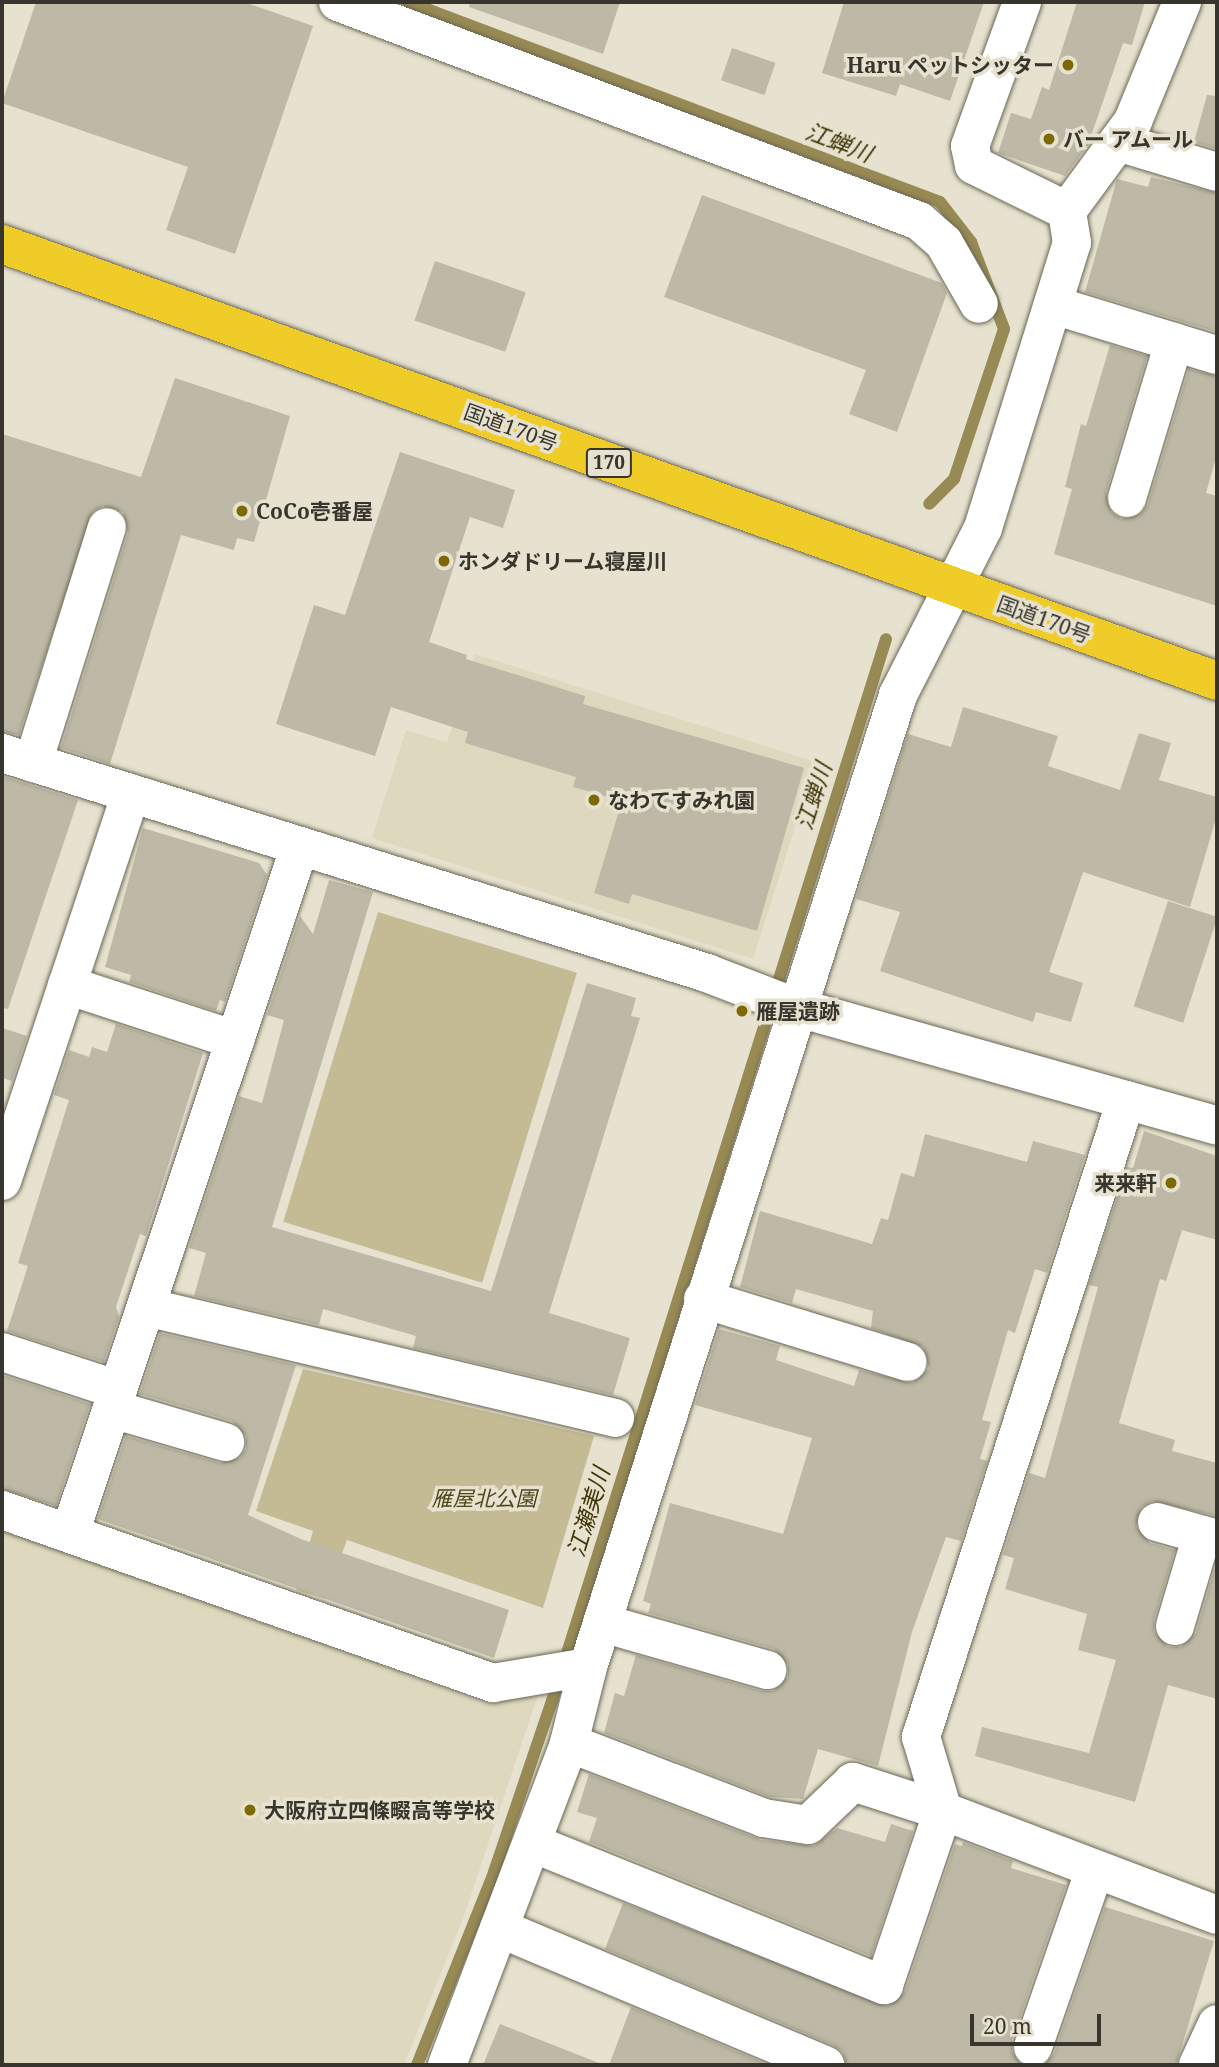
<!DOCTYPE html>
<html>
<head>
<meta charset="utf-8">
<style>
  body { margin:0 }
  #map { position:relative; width:1219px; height:2067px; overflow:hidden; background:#e7e2cf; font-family:"Noto Serif","Noto Sans JP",serif }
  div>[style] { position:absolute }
  .built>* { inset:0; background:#ded8be }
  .green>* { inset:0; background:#c4ba94; transform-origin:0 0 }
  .stream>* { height:12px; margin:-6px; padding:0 6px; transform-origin:6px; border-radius:6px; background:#978a54 }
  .building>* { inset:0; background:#bdb9a6; transform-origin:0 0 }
  .roads { filter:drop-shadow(0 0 2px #6b6756) drop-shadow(0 0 2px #6b6756) }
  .minor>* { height:38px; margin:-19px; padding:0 19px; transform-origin:19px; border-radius:19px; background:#fff }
  .highway>* { height:38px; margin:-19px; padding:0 19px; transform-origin:19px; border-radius:19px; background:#efcc27 }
  .dots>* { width:19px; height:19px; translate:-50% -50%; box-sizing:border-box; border:4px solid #e7e2cf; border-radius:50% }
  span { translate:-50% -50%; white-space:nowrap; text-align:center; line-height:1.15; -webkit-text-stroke:7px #e7e2cf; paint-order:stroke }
  .shield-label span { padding:2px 5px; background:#e7e2cf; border:2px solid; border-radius:5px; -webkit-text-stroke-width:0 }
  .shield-label { font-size:19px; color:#37352e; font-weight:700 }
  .poi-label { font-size:21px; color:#37352e; font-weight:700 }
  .right { translate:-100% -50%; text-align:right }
  .left { translate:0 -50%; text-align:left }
  .street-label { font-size:21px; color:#37352e }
  .park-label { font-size:21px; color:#50461b; font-style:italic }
  .water-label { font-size:23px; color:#3e3406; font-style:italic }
  .frame { position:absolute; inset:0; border:4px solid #37352e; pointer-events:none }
  .scale { position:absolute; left:970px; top:2014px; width:131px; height:32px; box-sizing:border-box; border:4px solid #37352e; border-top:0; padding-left:9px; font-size:21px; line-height:24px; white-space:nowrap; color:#37352e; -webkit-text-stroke:5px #e7e2cf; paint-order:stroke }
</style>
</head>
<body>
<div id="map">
  <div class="built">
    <div style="clip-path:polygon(475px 654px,816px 762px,753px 959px,372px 838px,406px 730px,447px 742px)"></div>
    <div style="clip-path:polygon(2px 1529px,487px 1704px,538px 1695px,464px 1916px,404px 2065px,2px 2065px)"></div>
  </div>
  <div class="green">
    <div style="left:378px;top:912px;width:208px;height:324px;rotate:17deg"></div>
    <div style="clip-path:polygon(303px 1369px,594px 1436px,543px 1608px,347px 1540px,325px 1599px,296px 1590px,313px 1531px,256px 1511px)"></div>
  </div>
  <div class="stream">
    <div style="left:408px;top:2px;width:568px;rotate:20.6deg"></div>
    <div style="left:940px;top:202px;width:51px;rotate:52.2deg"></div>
    <div style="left:971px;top:242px;width:93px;rotate:69.2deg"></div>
    <div style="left:1004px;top:329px;width:158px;rotate:108.4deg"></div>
    <div style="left:954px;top:479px;width:35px;rotate:135deg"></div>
    <div style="left:417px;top:2065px;width:208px;rotate:-68.2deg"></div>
    <div style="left:494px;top:1872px;width:181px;rotate:-71.3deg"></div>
    <div style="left:552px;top:1701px;width:1113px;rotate:-72.54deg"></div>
  </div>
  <div class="building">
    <div style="clip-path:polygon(36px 2px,244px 2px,313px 26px,235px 254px,166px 230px,188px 167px,2px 103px)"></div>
    <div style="clip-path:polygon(470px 2px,620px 2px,603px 54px,469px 7px)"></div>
    <div style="clip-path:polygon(844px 2px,984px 2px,950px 101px,900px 84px,896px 96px,822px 73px)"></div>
    <div style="clip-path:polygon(1077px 2px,1145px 2px,1132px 45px,1123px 43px,1088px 145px,1065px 176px,998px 153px,1011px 113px,1031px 119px,1042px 87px,1049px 90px)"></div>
    <div style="left:732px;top:48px;width:46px;height:34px;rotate:19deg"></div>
    <div style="clip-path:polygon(1207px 95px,1217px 96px,1217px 149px,1194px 142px)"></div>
    <div style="clip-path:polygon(1151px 177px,1217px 193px,1217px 332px,1085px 292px,1117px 179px,1148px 187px)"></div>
    <div style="clip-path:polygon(702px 195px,942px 283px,947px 293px,897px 432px,849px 414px,866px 370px,664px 297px)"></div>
    <div style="left:435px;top:261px;width:96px;height:63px;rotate:19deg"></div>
    <div style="clip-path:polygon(1110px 345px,1147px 356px,1106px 492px,1111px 512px,1121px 519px,1141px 514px,1148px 504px,1189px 369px,1217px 376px,1217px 454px,1206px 493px,1217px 496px,1217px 606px,1054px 554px,1072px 489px,1065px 487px,1081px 424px,1086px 426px)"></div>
    <div style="clip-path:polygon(175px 378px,290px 416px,254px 542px,237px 538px,234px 550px,181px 535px,110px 764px,61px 748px,128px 533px,123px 512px,103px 506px,93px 511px,19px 735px,2px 732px,2px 434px,141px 477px)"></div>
    <div style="clip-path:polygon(400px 452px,515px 490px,503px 528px,470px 517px,429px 642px,467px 655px,466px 659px,585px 696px,583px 704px,804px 768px,757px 931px,632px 894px,629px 904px,594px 893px,622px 801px,573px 787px,576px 777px,465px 743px,468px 732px,391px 707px,375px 756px,276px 724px,314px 605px,345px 615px)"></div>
    <div style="clip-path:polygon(963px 707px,1058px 736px,1048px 766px,1120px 790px,1139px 733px,1171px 743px,1159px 780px,1217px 797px,1217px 815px,1190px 907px,1083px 872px,1049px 972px,1083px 983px,1071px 1022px,1036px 1012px,1033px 1022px,880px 971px,900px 912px,856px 899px,908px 734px,951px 747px)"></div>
    <div style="clip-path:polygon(2px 776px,78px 800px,8px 1009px,2px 1008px)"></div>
    <div style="clip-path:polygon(143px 828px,259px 863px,267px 875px,225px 1002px,220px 1000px,216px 1011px,129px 982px,131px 975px,105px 967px)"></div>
    <div style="clip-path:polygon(329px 880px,373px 892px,272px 1227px,491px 1291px,587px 983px,636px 998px,631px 1016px,640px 1018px,549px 1313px,630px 1338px,613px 1395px,413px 1348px,416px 1336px,323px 1309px,319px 1325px,194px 1296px,206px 1253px,189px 1248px,239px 1096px,262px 1103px,284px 1020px,267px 1015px,300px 916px,313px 934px)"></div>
    <div style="left:1168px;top:901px;width:52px;height:111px;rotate:18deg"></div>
    <div style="clip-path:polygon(116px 1024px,203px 1053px,146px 1236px,140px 1234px,116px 1307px,119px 1317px,104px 1362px,7px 1331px,28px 1266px,18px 1263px,69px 1100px,54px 1095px,69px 1050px,89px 1057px,92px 1047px,107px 1052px)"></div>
    <div style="clip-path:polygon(2px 1028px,27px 1036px,12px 1081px,2px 1078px)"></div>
    <div style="clip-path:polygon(1144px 1131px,1217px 1156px,1217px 1240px,1182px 1230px,1166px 1281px,1160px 1279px,1119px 1423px,1175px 1440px,1172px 1451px,1217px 1463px,1217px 1516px,1152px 1501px,1141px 1507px,1136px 1527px,1150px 1543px,1175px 1550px,1154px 1620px,1154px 1632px,1168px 1647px,1181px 1647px,1196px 1633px,1217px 1561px,1217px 1699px,1168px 1685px,1135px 1802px,975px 1756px,982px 1727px,1089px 1753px,1116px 1660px,1078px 1650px,1087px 1614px,1005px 1589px,1014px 1558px,1003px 1555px,1029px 1473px,1045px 1478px,1098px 1287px,1089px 1285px,1127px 1167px,1133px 1168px)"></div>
    <div style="clip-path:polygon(925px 1134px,1027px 1162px,1033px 1141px,1085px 1155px,1047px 1273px,1035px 1269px,1015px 1333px,1008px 1330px,982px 1420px,991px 1422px,980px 1459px,987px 1461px,961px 1541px,946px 1537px,912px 1632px,878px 1766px,818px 1749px,803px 1799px,770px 1797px,604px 1733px,615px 1693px,624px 1696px,636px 1655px,761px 1691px,773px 1691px,788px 1677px,788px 1664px,774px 1649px,648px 1613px,651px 1604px,643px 1601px,670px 1503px,783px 1534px,812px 1438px,695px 1405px,719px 1329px,780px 1346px,776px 1360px,854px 1386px,859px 1370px,912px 1383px,929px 1369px,923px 1347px,871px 1328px,873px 1311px,796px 1289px,792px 1303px,740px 1287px,760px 1211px,872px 1244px,881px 1218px,888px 1220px,901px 1173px,914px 1177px)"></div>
    <div style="clip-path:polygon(160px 1333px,296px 1365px,248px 1515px,301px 1539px,509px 1610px,494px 1658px,98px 1519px,126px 1436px,220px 1463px,240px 1458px,246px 1449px,246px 1436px,232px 1421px,140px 1394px)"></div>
    <div style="clip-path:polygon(2px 1375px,90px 1404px,56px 1506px,2px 1489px)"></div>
    <div style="clip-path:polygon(589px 1774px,761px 1840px,814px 1846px,837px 1828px,885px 1842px,891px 1824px,913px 1831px,871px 1956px,589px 1842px,597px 1818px,577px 1812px)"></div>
    <div style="clip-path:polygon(963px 1842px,1013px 1861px,1011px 1868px,1066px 1885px,1012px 2040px,1012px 2052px,1022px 2065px,846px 2065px,843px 2052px,833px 2045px,605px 1949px,623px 1903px,888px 2006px,905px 1992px,955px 1844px,962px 1846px)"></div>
    <div style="clip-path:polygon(1105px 1907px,1214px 1941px,1176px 2065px,1044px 2065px,1054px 2054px)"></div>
    <div style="clip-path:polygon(631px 2007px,769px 2065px,609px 2065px)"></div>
    <div style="clip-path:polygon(500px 2024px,599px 2063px,599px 2065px,483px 2065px)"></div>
  </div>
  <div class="roads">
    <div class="minor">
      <div style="left:338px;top:2px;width:621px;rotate:20.65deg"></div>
      <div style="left:919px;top:221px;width:33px;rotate:41deg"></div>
      <div style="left:944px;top:243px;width:70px;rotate:60.2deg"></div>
      <div style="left:1118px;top:142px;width:103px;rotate:16.9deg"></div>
      <div style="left:1067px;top:211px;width:112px;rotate:-53.7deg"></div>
      <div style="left:1133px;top:121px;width:129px;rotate:-67.6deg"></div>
      <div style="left:1053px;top:305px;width:171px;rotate:17deg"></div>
      <div style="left:1127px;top:498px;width:163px;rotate:-73.2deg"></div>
      <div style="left:2px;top:753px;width:739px;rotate:17.33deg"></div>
      <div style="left:707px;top:973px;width:94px;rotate:21.1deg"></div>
      <div style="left:795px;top:1007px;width:438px;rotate:15.7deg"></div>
      <div style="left:33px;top:763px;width:247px;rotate:-72.6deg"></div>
      <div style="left:67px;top:985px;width:177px;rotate:18.1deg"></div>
      <div style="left:1126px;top:1100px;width:669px;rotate:107.84deg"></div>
      <div style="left:921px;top:1737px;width:77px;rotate:73.4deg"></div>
      <div style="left:943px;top:1811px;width:293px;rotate:20.8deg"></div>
      <div style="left:2px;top:1181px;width:408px;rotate:-71.6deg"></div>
      <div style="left:703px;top:1299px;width:214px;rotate:17.1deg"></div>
      <div style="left:146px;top:1307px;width:482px;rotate:13.3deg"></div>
      <div style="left:2px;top:1352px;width:122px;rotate:18.1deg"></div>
      <div style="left:112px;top:1409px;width:118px;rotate:16.3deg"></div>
      <div style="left:2px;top:1510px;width:521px;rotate:19.41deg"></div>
      <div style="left:493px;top:1683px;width:96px;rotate:-9.6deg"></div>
      <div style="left:1157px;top:1522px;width:62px;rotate:15.8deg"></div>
      <div style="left:70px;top:1533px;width:724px;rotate:-71.49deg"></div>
      <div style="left:602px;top:1623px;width:172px;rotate:15.9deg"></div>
      <div style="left:1175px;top:1626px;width:95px;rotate:-73.5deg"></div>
      <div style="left:532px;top:1843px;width:380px;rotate:22deg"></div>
      <div style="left:884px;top:1985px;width:184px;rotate:-71.3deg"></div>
      <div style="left:943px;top:1811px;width:95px;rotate:-162.1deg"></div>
      <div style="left:853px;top:1782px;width:62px;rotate:136.3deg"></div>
      <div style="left:808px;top:1825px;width:45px;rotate:-171deg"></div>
      <div style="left:764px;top:1818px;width:209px;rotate:-159deg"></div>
      <div style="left:499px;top:1928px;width:354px;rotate:22.8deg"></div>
      <div style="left:1033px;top:2047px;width:188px;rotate:-70.8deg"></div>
      <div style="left:447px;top:2065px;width:344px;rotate:-69.2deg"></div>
      <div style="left:569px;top:1743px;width:78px;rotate:-76deg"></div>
      <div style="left:588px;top:1667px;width:1020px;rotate:-72.31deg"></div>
      <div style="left:898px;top:695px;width:187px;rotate:-63deg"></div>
      <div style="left:983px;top:528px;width:299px;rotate:-72.7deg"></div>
      <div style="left:1072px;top:243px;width:32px;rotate:-99deg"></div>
      <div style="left:1067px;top:211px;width:104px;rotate:-153.7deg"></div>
      <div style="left:974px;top:165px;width:19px;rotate:-102deg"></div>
      <div style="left:970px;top:146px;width:153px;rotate:-70.1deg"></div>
      <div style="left:1198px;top:2065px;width:45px;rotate:-65.1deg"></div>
    </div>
    <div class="highway">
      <div style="left:2px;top:244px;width:1291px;rotate:19.78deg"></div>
    </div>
  </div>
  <div class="dots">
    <div style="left:1068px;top:65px;background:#7e6a02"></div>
    <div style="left:1049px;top:139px;background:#7e6a02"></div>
    <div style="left:242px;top:511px;background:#7e6a02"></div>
    <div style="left:444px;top:561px;background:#7e6a02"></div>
    <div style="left:594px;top:800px;background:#7e6a02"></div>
    <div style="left:742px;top:1011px;background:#7e6a02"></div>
    <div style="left:1171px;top:1183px;background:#7e6a02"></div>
    <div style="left:250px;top:1810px;background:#7e6a02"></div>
  </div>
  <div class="shield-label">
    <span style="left:609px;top:463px">170</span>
  </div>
  <div class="poi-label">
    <span class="right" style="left:1054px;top:65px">Haru ペットシッター</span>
    <span class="left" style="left:1063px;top:139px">バー アムール</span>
    <span class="left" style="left:256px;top:511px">CoCo壱番屋</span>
    <span class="left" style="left:458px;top:561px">ホンダドリーム寝屋川</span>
    <span class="left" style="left:608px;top:800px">なわてすみれ園</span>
    <span class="left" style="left:756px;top:1011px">雁屋遺跡</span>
    <span class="right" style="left:1157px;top:1183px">来来軒</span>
    <span class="left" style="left:264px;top:1810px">大阪府立四條畷高等学校</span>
  </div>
  <div class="street-label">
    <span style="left:511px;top:427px;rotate:20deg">国道170号</span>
    <span style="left:1044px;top:619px;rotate:20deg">国道170号</span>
  </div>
  <div class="park-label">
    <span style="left:484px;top:1498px">雁屋北公園</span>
  </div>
  <div class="water-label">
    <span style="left:839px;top:142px;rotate:21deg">江蝉川</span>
    <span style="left:813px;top:796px;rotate:-72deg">江蝉川</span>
    <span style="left:588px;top:1512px;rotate:-73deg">江瀬美川</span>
  </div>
  <div class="frame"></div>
  <div class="scale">20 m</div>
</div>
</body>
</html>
